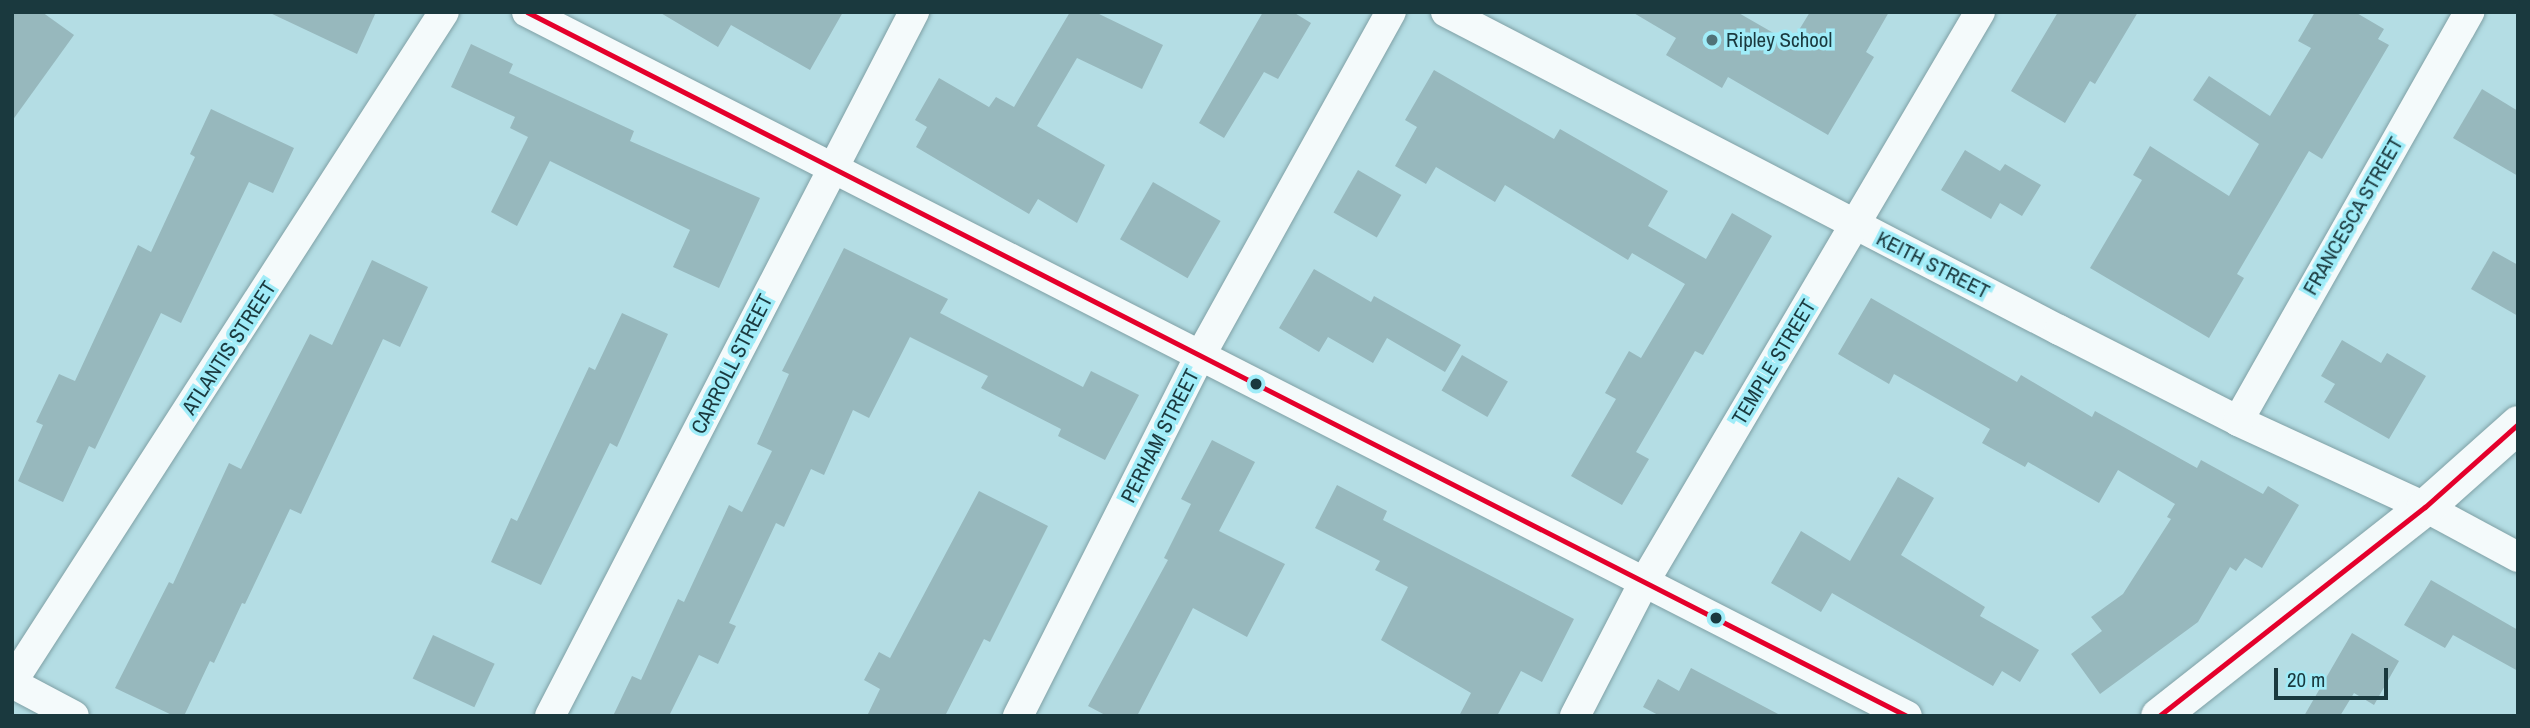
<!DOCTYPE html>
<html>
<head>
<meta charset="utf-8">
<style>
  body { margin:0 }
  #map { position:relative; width:2530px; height:728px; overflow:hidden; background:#b4dde4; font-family:"Archivo Narrow",sans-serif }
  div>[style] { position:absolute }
  .building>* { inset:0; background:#97b8bd; transform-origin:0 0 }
  .roads { filter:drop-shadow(0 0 2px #7fa0a5) drop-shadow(0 0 2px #7fa0a5) }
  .minor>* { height:30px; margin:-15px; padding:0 15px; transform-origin:15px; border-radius:15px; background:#f4fafb }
  .tertiary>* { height:37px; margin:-18.5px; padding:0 18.5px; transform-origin:18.5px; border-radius:18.5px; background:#f4fafb }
  .bus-1>* { height:5px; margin:-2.5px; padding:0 2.5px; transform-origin:2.5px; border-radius:2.5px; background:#e4002b }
  .dots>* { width:19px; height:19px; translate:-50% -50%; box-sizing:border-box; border:4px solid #a0ecf8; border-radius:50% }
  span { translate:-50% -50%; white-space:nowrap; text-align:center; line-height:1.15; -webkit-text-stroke:7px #a0ecf8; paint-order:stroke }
  .poi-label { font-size:21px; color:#1a393e }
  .left { translate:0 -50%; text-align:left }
  .street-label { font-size:21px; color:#1a393e }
  .frame { position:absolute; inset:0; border:14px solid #1a393e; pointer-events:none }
  .scale { position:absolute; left:2274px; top:668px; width:114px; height:32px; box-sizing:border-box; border:4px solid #1a393e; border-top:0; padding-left:9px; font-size:21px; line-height:24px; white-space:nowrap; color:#1a393e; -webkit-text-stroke:5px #a0ecf8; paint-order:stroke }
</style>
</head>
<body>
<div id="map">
  <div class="building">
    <div style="clip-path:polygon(12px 12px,42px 12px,74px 35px,12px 121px)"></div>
    <div style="clip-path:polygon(268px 12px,376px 12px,357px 54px)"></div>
    <div style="clip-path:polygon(659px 12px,843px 12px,810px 70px,731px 25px,718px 47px)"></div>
    <div style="clip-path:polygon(1070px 12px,1095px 12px,1163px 45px,1142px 89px,1077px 58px,1037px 126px,1105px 165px,1077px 223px,1038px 199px,1029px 214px,916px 147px,927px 127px,915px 120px,939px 78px,989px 107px,996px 97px,1014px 107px)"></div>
    <div style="clip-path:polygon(1263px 12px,1293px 12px,1311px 23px,1278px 79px,1264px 72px,1224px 138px,1199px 123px)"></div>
    <div style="clip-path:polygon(1632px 12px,1737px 12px,1791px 43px,1810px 12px,1889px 12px,1866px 52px,1874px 57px,1828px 135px,1728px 77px,1722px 88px,1666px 55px,1676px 38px)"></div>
    <div style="clip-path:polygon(2058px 12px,2138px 12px,2095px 84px,2090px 81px,2065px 123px,2011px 91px)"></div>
    <div style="clip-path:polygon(2315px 12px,2355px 12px,2384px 29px,2378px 39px,2389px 45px,2322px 159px,2309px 151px,2237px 274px,2244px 278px,2209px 338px,2090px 268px,2142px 180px,2133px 175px,2150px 146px,2229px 196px,2259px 144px,2193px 100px,2209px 76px,2270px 116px,2311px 48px,2298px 41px)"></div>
    <div style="clip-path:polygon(471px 44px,513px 64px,509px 73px,634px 131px,630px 141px,760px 198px,719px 288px,673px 267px,690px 230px,550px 161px,517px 226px,491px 212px,528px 137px,510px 128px,515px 117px,451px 87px)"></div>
    <div style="clip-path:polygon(1434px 70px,1554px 139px,1560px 129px,1668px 191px,1648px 226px,1706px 259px,1732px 213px,1772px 236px,1703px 355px,1695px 351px,1636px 452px,1649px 459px,1622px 505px,1571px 476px,1616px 399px,1605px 393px,1629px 351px,1641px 358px,1685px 284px,1632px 253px,1628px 260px,1505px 185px,1495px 202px,1436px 167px,1426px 184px,1395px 166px,1417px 127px,1405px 120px)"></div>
    <div style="clip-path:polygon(2482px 89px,2518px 111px,2518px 176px,2453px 138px)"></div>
    <div style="clip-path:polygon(211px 109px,294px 148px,273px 193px,249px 182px,181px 323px,161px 313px,95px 449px,89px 446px,63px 502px,18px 481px,43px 425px,36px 422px,59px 374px,75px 381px,138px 245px,151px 252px,195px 157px,190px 154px)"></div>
    <div style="clip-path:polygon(1965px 150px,2000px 171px,2005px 164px,2041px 185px,2022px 216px,2000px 203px,1991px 219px,1941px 190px)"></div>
    <div style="left:1358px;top:170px;width:50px;height:49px;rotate:30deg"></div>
    <div style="left:1153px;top:182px;width:78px;height:66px;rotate:30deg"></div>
    <div style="clip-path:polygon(844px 248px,948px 299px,940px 313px,1083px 387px,1091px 371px,1139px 395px,1105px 460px,1058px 436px,1061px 429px,981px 388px,988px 376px,910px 337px,869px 418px,853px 410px,824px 475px,811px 469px,784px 527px,776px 523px,729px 623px,736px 626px,718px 664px,699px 655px,669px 716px,613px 716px,632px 676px,641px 680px,678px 599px,684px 602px,729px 505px,742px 512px,772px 451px,757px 444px,789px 374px,782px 371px)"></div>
    <div style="clip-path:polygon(2493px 251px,2518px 265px,2518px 316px,2471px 289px)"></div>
    <div style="clip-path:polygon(372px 260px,428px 287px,400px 347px,383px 339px,301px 514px,290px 509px,245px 604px,242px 603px,214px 663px,210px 661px,184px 716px,174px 716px,115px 688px,169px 582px,173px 584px,229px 463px,241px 469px,310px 334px,332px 345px)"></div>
    <div style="clip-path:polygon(1314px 269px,1371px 302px,1374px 296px,1461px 345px,1445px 372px,1387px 338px,1373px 363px,1328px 337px,1319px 352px,1279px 328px)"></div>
    <div style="clip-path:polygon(1871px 298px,2017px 382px,2021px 375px,2092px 417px,2095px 411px,2197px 468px,2201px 460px,2263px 494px,2268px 486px,2299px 505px,2262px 568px,2245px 558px,2236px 571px,2230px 567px,2198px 622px,2100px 694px,2071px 654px,2102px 631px,2091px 617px,2123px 594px,2171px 519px,2167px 517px,2175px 504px,2118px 470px,2099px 503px,2028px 462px,2025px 467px,1982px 443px,1990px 429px,1894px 374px,1889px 384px,1838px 354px)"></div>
    <div style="clip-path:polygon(622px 313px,668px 334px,617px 447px,610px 443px,541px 585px,491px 562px,511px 518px,517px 521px,589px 367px,595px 370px)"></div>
    <div style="clip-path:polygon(2342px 340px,2381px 363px,2387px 353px,2426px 376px,2389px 439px,2324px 402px,2335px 384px,2321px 376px)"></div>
    <div style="left:1462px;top:355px;width:53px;height:41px;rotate:30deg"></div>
    <div style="clip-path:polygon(1212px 440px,1255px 462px,1219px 531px,1285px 564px,1247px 637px,1193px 608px,1137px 716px,1107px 716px,1088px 706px,1168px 560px,1164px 558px,1191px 504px,1181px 499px)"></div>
    <div style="clip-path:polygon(1898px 477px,1934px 498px,1901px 555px,1985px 607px,1980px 616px,2039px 650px,2020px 682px,2002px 671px,1993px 686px,1832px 593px,1821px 612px,1771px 583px,1801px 531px,1850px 561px)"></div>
    <div style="clip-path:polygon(1337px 485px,1387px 511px,1383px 520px,1574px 619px,1542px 682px,1521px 671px,1497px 716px,1459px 716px,1471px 693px,1381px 640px,1408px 587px,1375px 570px,1380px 561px,1315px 528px)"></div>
    <div style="clip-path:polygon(979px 491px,1048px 526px,990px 642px,984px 639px,945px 716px,867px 716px,880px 689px,864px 680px,879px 652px,890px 658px)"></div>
    <div style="clip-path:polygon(2431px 580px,2518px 630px,2518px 671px,2453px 635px,2445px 648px,2404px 625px)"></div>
    <div style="clip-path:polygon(2352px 633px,2399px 661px,2374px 705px,2354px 693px,2340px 716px,2304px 716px)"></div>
    <div style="left:433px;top:635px;width:68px;height:48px;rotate:25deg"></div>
    <div style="clip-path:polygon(1691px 668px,1782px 716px,1660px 716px,1643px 707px,1658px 679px,1679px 691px)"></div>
  </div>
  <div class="roads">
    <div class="minor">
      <div style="left:527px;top:12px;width:1549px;rotate:27.03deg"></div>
      <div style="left:1446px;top:12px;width:691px;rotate:27.42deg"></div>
      <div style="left:2059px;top:330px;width:201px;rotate:26.9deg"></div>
      <div style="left:2238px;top:421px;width:206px;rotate:24.7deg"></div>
      <div style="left:2425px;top:507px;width:106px;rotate:28.3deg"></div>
      <div style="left:2238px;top:421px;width:470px;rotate:-60.5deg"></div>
      <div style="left:12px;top:682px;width:797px;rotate:-57.19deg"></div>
      <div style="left:12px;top:683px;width:70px;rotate:28deg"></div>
      <div style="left:550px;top:716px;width:793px;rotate:-62.66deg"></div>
      <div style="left:1018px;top:716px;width:401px;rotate:-63.2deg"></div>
      <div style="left:1199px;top:358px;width:396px;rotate:-61deg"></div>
      <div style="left:1575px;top:716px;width:148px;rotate:-62.7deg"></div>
      <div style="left:1643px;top:584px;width:664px;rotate:-59.5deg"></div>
    </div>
    <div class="tertiary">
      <div style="left:2159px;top:716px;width:338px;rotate:-38.2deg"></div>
      <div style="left:2425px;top:507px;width:125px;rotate:-41.7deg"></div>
    </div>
  </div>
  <div class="bus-1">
    <div style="left:527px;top:12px;width:1549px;rotate:27.03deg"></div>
    <div style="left:2159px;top:716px;width:338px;rotate:-38.2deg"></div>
    <div style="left:2425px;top:507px;width:125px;rotate:-41.7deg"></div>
  </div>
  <div class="dots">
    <div style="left:1712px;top:40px;background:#507278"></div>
    <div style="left:1256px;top:384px;background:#1a393e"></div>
    <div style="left:1716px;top:618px;background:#1a393e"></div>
  </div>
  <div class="poi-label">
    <span class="left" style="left:1726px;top:40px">Ripley School</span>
  </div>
  <div class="street-label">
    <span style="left:2353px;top:216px;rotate:-60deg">FRANCESCA STREET</span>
    <span style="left:1933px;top:265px;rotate:27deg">KEITH STREET</span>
    <span style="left:229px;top:348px;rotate:-57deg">ATLANTIS STREET</span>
    <span style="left:1774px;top:362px;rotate:-59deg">TEMPLE STREET</span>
    <span style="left:732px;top:364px;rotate:-63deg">CARROLL STREET</span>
    <span style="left:1160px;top:436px;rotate:-63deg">PERHAM STREET</span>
  </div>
  <div class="frame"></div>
  <div class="scale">20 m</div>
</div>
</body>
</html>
